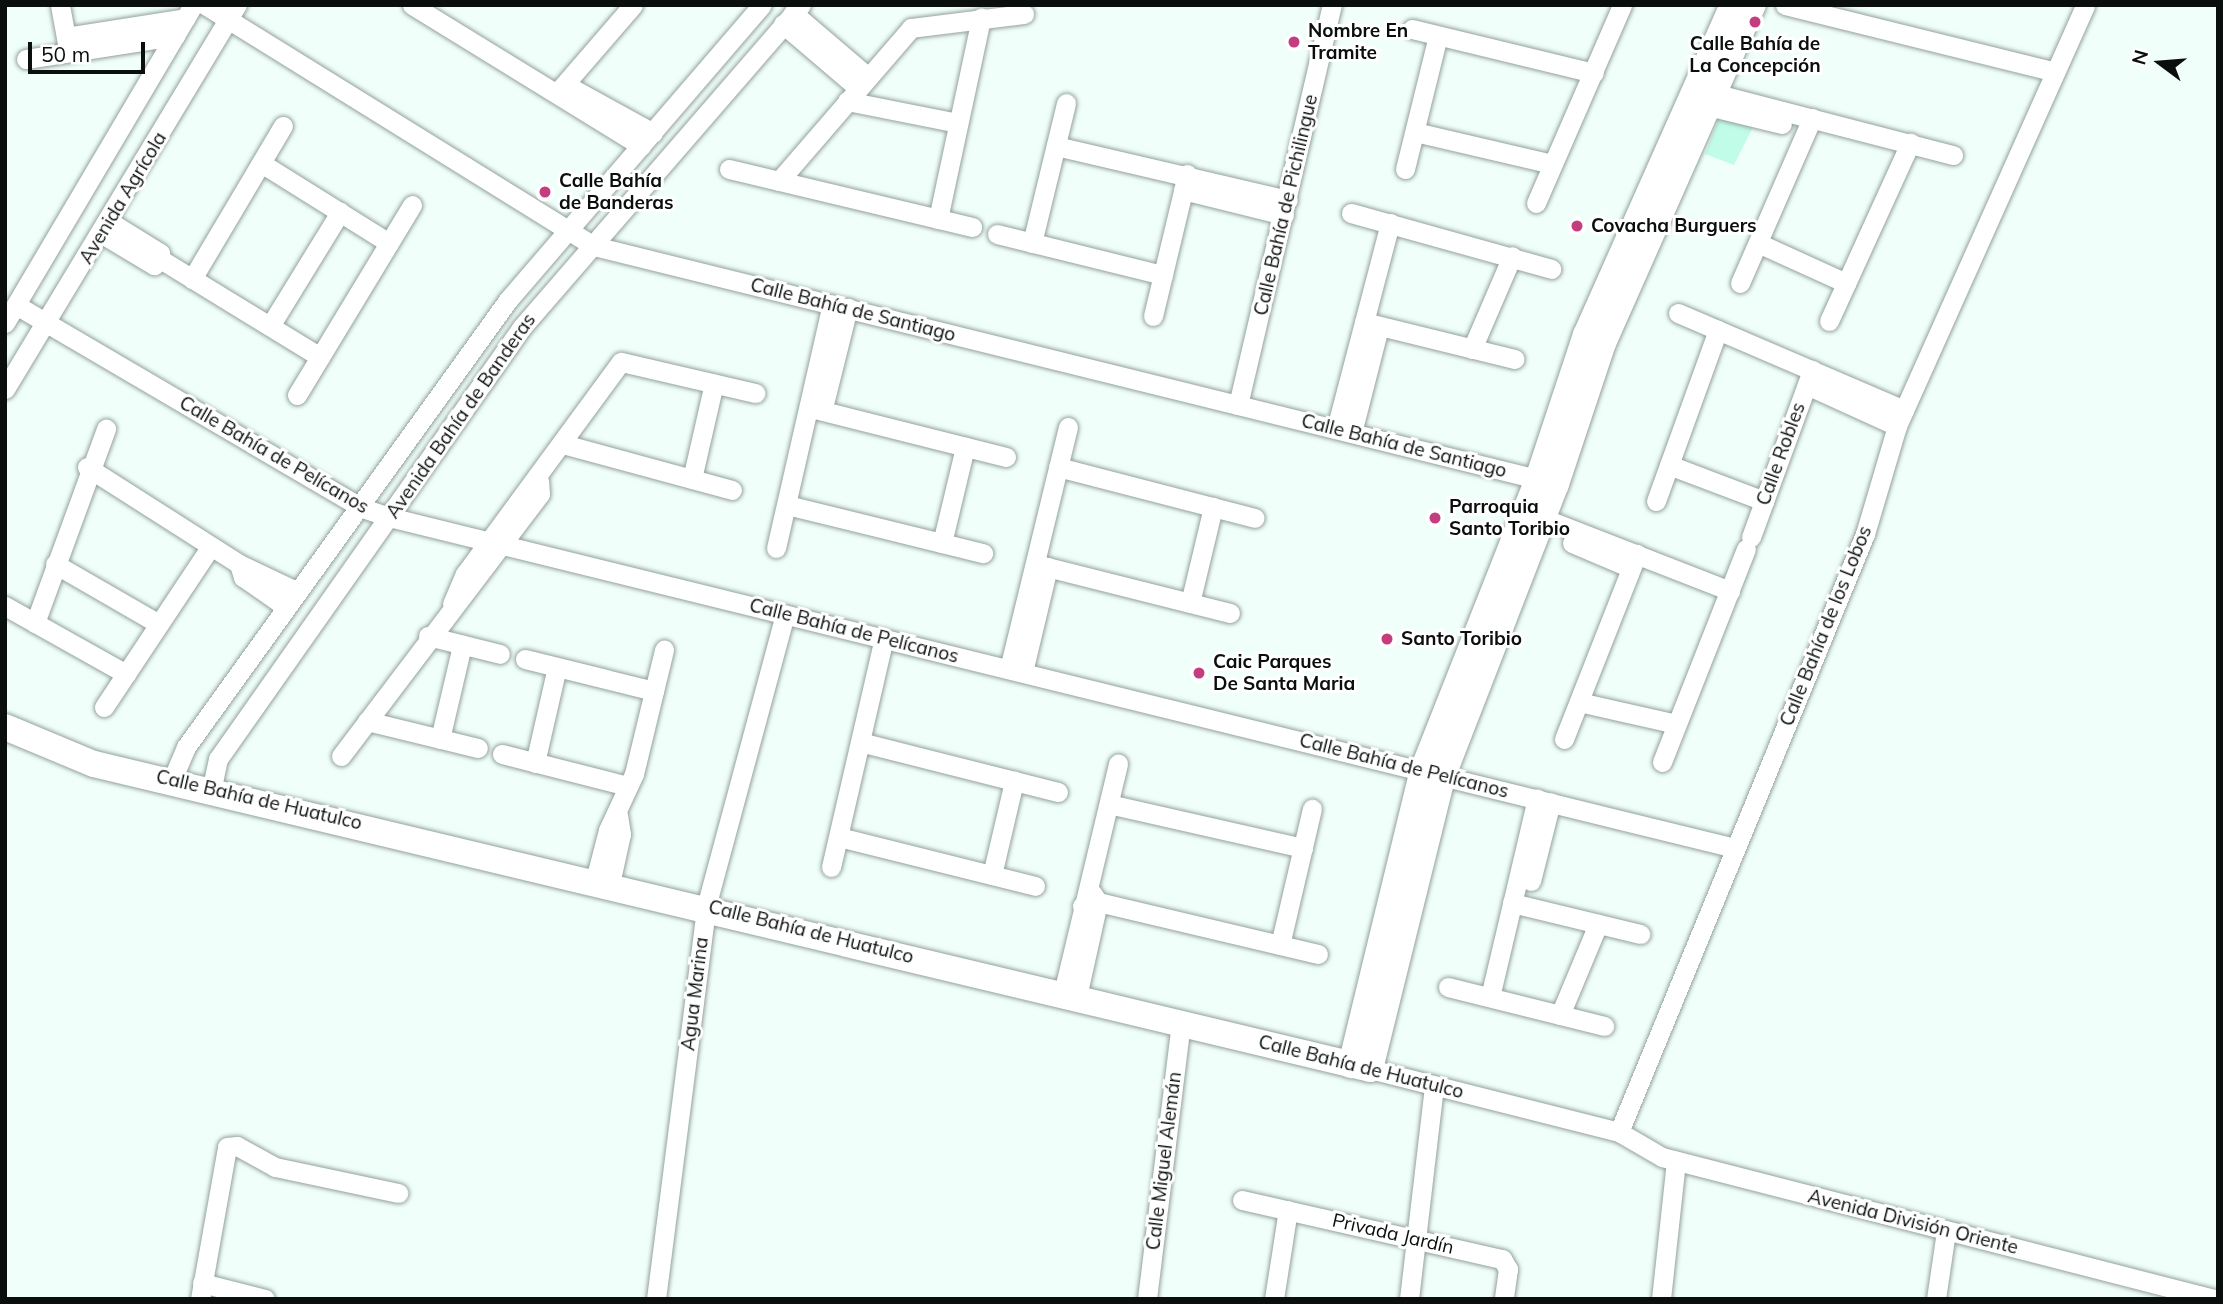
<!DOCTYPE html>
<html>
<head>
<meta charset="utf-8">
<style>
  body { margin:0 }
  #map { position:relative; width:2223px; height:1304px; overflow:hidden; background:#f0fffa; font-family:Mulish,sans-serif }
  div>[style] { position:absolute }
  .green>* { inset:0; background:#c0fce7 }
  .roads { filter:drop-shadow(0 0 2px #94a19c) drop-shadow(0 0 2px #94a19c) }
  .street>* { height:19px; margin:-9.5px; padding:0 9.5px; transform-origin:9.5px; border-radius:9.5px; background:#fff }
  .secondary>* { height:26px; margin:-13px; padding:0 13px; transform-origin:13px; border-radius:13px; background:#fff }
  .dots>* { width:19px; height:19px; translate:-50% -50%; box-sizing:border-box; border:4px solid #fff; border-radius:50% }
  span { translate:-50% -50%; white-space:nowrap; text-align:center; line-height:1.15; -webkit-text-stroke:6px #fff; paint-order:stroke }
  .poi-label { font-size:19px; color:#0a0f0d; font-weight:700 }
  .left { translate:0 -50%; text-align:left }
  .street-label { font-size:19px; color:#0a0f0d }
  .frame { position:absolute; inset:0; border:7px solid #0a0f0d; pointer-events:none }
  .north { position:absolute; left:2125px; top:28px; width:70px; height:70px; -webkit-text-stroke:5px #fff; paint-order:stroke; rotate:286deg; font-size:19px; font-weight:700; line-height:28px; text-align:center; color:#0a0f0d }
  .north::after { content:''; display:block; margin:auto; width:24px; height:32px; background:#0a0f0d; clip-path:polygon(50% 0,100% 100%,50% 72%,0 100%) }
  .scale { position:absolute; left:28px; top:42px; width:117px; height:32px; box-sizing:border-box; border:4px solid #0a0f0d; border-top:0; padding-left:9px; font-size:21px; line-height:24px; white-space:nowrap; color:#0a0f0d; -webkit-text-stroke:5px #fff; paint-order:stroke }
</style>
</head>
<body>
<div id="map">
  <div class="green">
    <div style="clip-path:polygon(1720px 116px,1753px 127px,1734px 165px,1705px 154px)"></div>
  </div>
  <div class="roads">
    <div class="street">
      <div style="left:60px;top:5px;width:45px;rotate:79.7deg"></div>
      <div style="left:205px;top:5px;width:458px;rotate:31.8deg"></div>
      <div style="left:594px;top:246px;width:984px;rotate:13.88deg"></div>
      <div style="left:412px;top:5px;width:269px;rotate:31.6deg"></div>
      <div style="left:1785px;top:5px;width:278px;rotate:13.9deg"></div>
      <div style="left:793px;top:13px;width:99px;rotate:40.5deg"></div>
      <div style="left:783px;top:24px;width:99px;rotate:40.5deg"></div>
      <div style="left:1412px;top:29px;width:187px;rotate:13.6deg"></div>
      <div style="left:66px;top:37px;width:121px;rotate:-9deg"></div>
      <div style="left:26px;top:59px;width:151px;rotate:-8.8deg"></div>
      <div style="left:568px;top:86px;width:97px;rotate:28.9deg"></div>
      <div style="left:557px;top:93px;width:116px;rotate:-49.2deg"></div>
      <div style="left:1713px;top:93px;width:248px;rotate:14.5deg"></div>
      <div style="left:847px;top:101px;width:113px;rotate:11.2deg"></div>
      <div style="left:1708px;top:106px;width:76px;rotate:13.7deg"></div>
      <div style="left:1415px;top:132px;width:141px;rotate:13.1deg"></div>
      <div style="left:1056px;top:146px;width:238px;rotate:13.1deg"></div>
      <div style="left:261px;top:163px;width:151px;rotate:32deg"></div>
      <div style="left:729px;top:169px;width:250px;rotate:13.4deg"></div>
      <div style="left:1405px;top:169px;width:137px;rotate:-76.1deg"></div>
      <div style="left:779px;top:181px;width:202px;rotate:-49.2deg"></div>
      <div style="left:911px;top:28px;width:114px;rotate:-7.1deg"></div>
      <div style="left:1183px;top:190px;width:104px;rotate:13.9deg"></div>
      <div style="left:1536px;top:203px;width:216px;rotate:-66.5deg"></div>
      <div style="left:1351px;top:213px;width:208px;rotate:15.6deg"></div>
      <div style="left:938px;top:219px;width:206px;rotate:-77.9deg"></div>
      <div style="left:110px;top:222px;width:59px;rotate:31.8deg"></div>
      <div style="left:160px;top:253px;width:7px;rotate:172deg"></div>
      <div style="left:102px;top:234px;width:61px;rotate:30.8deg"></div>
      <div style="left:154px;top:265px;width:8px;rotate:-104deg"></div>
      <div style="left:997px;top:234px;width:171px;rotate:13.9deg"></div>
      <div style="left:1032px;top:243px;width:144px;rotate:-76.3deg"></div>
      <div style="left:1758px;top:243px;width:97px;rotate:24.4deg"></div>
      <div style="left:152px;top:254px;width:197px;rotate:31.5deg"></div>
      <div style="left:192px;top:279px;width:178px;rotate:-59.3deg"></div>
      <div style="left:1740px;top:283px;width:180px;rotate:-66.4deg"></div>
      <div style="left:16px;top:305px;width:399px;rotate:30.4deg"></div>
      <div style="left:360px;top:507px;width:31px;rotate:19deg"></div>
      <div style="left:389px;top:517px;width:1386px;rotate:13.82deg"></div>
      <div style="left:1678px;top:313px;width:246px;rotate:23.2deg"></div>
      <div style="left:1153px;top:316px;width:146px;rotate:-76.5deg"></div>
      <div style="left:1829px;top:321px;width:196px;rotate:-65.5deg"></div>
      <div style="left:1364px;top:322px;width:155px;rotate:13.8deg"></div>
      <div style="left:5px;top:323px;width:369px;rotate:-59.4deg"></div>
      <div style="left:270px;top:326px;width:134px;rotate:-58.4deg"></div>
      <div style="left:1472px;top:349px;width:101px;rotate:-66.7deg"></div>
      <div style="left:1807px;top:385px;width:99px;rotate:24.5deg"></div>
      <div style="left:5px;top:389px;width:449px;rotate:-58.9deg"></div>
      <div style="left:297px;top:395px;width:222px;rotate:-58.8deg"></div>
      <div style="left:825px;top:400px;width:95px;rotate:-76deg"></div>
      <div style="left:1238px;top:405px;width:411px;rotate:-76.8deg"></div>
      <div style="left:811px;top:408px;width:201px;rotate:14.1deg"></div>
      <div style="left:1336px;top:429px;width:213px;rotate:-75.3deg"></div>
      <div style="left:1352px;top:433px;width:109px;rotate:-75.7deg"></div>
      <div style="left:563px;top:444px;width:175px;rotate:15.2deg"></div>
      <div style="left:1669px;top:465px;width:102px;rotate:20.8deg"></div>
      <div style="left:87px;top:467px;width:180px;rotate:32.5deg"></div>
      <div style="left:239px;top:564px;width:65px;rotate:25.4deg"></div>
      <div style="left:1058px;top:467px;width:203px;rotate:14.5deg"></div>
      <div style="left:692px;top:479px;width:98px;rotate:-77.1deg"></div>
      <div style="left:1656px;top:501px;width:182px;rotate:-70.1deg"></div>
      <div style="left:787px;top:505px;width:202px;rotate:13.8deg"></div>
      <div style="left:1543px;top:518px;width:201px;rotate:21.3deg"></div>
      <div style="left:1751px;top:537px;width:178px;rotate:-69.9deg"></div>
      <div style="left:942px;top:543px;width:99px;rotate:-76.5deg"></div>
      <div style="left:1572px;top:543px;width:64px;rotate:23deg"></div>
      <div style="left:776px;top:548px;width:250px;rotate:-77.1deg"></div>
      <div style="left:55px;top:564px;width:120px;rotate:30deg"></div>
      <div style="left:239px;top:564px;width:14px;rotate:73deg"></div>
      <div style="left:243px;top:577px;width:52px;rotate:34.9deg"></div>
      <div style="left:1035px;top:564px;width:201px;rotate:14.1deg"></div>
      <div style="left:1190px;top:603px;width:99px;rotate:-76.5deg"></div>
      <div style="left:452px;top:604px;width:33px;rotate:-67deg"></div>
      <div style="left:465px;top:574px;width:263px;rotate:-53.7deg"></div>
      <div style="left:621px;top:362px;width:138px;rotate:13deg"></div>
      <div style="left:5px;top:606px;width:139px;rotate:29.3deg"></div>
      <div style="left:35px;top:623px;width:207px;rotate:-69.9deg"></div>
      <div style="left:428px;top:636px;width:74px;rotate:14deg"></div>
      <div style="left:525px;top:659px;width:133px;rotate:13.9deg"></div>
      <div style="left:1009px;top:669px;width:249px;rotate:-76.3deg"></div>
      <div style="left:1023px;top:672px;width:108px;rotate:-76.6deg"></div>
      <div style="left:1579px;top:702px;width:100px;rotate:12.7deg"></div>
      <div style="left:104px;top:707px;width:193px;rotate:-56.4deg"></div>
      <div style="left:367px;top:721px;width:114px;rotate:13.7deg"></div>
      <div style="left:440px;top:739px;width:97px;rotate:-76.8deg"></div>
      <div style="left:1564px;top:739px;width:199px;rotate:-68.5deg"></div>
      <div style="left:864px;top:743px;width:200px;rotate:14.2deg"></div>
      <div style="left:502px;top:754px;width:130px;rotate:14.3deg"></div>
      <div style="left:341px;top:756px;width:329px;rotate:-52.8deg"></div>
      <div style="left:540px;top:494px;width:13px;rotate:-94deg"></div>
      <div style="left:1662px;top:762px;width:229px;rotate:-68.5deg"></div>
      <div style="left:535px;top:763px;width:98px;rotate:-77.1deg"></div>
      <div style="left:172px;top:780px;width:36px;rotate:-67deg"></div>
      <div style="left:186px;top:747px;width:551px;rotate:-54.23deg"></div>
      <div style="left:508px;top:300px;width:389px;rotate:-49.3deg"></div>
      <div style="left:212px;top:787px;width:29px;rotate:-78deg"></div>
      <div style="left:218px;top:759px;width:528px;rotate:-54.87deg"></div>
      <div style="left:522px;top:327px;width:426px;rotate:-49.1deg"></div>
      <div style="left:1109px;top:804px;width:199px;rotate:12.8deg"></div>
      <div style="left:839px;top:837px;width:202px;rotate:14deg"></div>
      <div style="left:831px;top:867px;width:235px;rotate:-77deg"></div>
      <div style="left:992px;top:875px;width:97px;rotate:-76.8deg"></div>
      <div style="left:595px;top:880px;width:52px;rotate:-75.4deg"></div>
      <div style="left:608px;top:830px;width:62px;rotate:-65.1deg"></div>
      <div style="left:634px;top:774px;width:128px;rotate:-76.4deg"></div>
      <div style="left:1531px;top:881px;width:81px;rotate:-75.8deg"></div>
      <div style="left:610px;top:884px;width:51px;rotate:-77.6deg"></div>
      <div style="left:621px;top:834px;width:19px;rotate:-99deg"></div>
      <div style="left:1512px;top:903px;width:132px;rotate:13.6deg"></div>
      <div style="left:1082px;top:906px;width:16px;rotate:-14deg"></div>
      <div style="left:1098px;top:902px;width:226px;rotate:13.3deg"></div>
      <div style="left:1280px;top:945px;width:140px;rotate:-76.8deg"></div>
      <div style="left:1448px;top:987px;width:161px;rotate:14deg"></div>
      <div style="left:1063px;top:993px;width:236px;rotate:-76.5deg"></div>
      <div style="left:1077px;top:997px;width:97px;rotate:-77.5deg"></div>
      <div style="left:1098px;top:902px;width:11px;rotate:-124deg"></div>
      <div style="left:1490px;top:997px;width:204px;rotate:-76.7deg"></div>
      <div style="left:1560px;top:1015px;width:99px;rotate:-67.3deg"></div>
      <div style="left:1370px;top:1069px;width:257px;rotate:14.2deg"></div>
      <div style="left:1619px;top:1132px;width:50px;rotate:30.2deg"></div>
      <div style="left:1662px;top:1157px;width:570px;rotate:14.43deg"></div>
      <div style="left:1619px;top:1132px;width:647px;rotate:-67.64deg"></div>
      <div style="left:1865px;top:534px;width:113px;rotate:-73.5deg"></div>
      <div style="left:1897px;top:426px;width:461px;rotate:-65.9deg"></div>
      <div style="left:1242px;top:1200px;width:267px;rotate:12.8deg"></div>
      <div style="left:1502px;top:1259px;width:12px;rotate:59deg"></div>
      <div style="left:1508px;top:1269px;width:30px;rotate:98deg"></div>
      <div style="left:202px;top:1283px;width:65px;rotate:14.3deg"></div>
      <div style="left:200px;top:1299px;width:154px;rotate:-79.9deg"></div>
      <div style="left:227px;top:1147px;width:10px;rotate:-6deg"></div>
      <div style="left:237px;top:1146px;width:43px;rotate:28.9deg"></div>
      <div style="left:275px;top:1167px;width:126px;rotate:11.9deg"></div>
      <div style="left:656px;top:1299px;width:395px;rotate:-82.7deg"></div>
      <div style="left:706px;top:907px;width:303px;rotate:-74.9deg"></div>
      <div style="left:1147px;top:1299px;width:278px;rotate:-83deg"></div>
      <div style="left:1274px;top:1299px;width:90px;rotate:-81.1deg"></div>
      <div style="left:1409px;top:1299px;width:215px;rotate:-83.3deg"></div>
      <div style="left:1661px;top:1299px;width:139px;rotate:-83.8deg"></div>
      <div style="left:1936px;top:1299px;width:69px;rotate:-81.6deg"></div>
    </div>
    <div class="secondary">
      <div style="left:5px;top:727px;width:96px;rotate:22.6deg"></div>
      <div style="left:94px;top:764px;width:1312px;rotate:13.44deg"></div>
      <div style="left:1370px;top:1069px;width:303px;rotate:-76.1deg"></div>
      <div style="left:1443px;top:775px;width:312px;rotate:-68.8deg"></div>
      <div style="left:1556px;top:484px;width:149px;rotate:-71.6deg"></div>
      <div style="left:1603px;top:343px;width:370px;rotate:-66.1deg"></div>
      <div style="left:1351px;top:1065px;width:304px;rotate:-76.3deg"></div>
      <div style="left:1423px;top:770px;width:313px;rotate:-68.4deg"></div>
      <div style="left:1538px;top:479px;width:152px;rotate:-71.6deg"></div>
      <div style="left:1586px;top:335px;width:361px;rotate:-66deg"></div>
    </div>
  </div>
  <div class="dots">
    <div style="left:1755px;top:22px;background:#c33d7f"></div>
    <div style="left:1294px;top:42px;background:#c33d7f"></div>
    <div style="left:545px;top:192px;background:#c33d7f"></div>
    <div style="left:1577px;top:226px;background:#c33d7f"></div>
    <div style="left:1435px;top:518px;background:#c33d7f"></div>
    <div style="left:1387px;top:639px;background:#c33d7f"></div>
    <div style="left:1199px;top:673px;background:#c33d7f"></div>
  </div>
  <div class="poi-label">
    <span class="left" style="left:1308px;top:42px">Nombre En<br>Tramite</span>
    <span style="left:1755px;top:55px">Calle Bahía de<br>La Concepción</span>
    <span class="left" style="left:559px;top:192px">Calle Bahía<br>de Banderas</span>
    <span class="left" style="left:1591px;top:226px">Covacha Burguers</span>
    <span class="left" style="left:1449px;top:518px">Parroquia<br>Santo Toribio</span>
    <span class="left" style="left:1401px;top:639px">Santo Toribio</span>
    <span class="left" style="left:1213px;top:673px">Caic Parques<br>De Santa Maria</span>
  </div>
  <div class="street-label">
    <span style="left:123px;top:198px;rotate:-59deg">Avenida Agrícola</span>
    <span style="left:1286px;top:205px;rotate:-77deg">Calle Bahía de Pichilingue</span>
    <span style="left:853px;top:310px;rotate:14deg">Calle Bahía de Santiago</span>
    <span style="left:461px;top:416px;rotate:-55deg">Avenida Bahía de Banderas</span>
    <span style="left:1404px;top:446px;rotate:14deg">Calle Bahía de Santiago</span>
    <span style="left:1781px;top:454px;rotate:-70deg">Calle Robles</span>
    <span style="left:274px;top:455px;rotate:30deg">Calle Bahía de Pelícanos</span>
    <span style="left:1826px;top:626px;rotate:-68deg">Calle Bahía de los Lobos</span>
    <span style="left:854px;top:631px;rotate:14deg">Calle Bahía de Pelícanos</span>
    <span style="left:1404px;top:766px;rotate:14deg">Calle Bahía de Pelícanos</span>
    <span style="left:259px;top:800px;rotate:13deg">Calle Bahía de Huatulco</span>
    <span style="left:811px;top:932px;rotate:14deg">Calle Bahía de Huatulco</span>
    <span style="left:695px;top:994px;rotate:-83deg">Agua Marina</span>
    <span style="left:1361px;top:1067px;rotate:14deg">Calle Bahía de Huatulco</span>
    <span style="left:1164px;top:1161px;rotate:-83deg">Calle Miguel Alemán</span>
    <span style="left:1913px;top:1222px;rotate:14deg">Avenida División Oriente</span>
    <span style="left:1393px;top:1234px;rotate:13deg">Privada Jardín</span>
  </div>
  <div class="frame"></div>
  <div class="north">N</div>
  <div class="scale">50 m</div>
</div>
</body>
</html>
